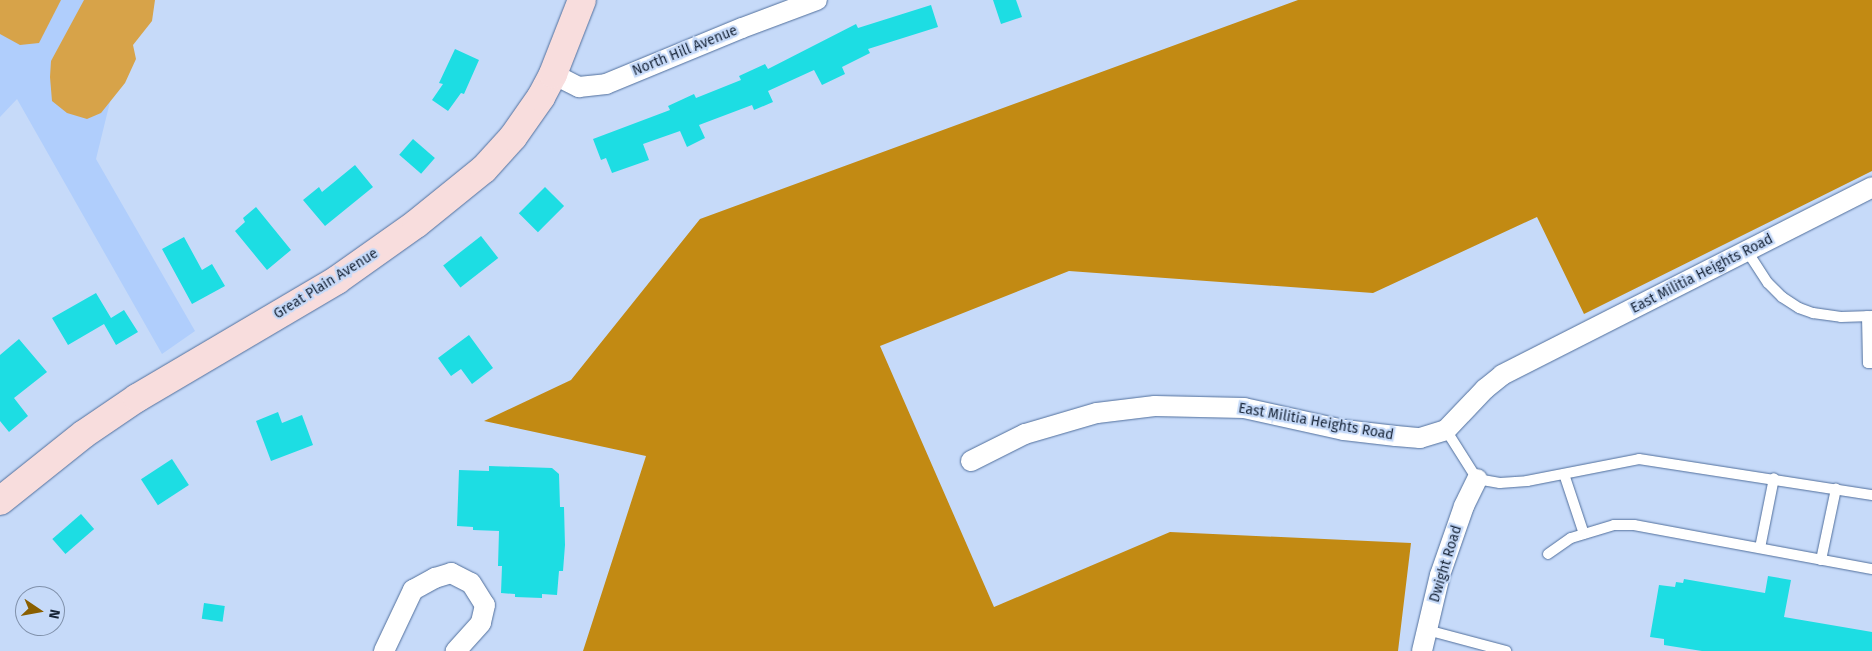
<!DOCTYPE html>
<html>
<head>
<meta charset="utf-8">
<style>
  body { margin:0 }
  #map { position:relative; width:1872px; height:651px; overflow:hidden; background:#c6daf9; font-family:"Fira Sans",sans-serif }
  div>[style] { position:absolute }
  .built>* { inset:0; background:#b0cefc }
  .green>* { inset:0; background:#d7a349 }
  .forest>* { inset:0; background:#c28a13 }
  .building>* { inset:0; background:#1ddde3; transform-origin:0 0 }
  .roads { filter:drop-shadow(0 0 1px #516f9c) drop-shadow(0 0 1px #516f9c) }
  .lane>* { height:10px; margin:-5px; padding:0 5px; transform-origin:5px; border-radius:5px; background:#fff }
  .street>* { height:20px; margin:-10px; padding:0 10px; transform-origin:10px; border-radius:10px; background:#fff }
  .primary>* { height:28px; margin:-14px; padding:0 14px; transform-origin:14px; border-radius:14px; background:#f8dddd }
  span { translate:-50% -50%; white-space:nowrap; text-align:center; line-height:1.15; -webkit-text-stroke:4.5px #c6daf9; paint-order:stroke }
  .street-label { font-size:14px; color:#162336 }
  .north { position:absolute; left:15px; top:586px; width:50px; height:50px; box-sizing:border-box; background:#c6daf9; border:1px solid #8091ab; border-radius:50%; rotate:102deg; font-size:14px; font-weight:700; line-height:20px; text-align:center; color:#162336 }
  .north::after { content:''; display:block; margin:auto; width:18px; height:22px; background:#8a5f00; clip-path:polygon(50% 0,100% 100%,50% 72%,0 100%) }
</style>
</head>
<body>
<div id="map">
  <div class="built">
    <div style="clip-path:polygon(0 0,135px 0,96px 159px,195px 331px,162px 354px,17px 99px,0 117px)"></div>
  </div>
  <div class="green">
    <div style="clip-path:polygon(0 0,61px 0,39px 43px,20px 45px,0 34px)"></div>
    <div style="clip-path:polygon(84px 0,155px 0,152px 21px,133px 45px,136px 59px,125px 83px,101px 113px,87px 119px,67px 113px,52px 101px,50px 77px,51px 61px)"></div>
  </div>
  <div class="forest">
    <div style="clip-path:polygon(1298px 0,1872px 0,1872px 171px,1584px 314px,1537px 217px,1373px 293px,1069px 271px,880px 346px,994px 607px,1170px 532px,1411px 543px,1398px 651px,583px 651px,646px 456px,484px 421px,571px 380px,700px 219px)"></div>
  </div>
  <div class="building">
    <div style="clip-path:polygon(993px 0,1016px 0,1022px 17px,1001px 24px)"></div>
    <div style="clip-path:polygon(931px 5px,938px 27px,868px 49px,870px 53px,842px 67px,845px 74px,822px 85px,814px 70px,768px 91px,773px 102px,754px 110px,752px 105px,699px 125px,705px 138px,687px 147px,680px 131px,643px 144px,649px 160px,612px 173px,606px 158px,601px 160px,593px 139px,670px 110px,668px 106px,694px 94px,696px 98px,741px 80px,739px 76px,765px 64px,768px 69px,856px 24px,858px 28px)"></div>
    <div style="clip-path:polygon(455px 49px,479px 60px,464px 94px,461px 93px,448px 111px,432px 100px,443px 84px,439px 83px)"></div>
    <div style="left:413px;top:139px;width:29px;height:21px;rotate:41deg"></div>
    <div style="clip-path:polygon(355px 165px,373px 187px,325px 226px,303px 200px,319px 187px,322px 192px)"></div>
    <div style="left:545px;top:187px;width:27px;height:37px;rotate:45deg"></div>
    <div style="clip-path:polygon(256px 207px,291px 250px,267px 270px,235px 231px,245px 222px,243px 218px)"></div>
    <div style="left:481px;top:236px;width:28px;height:48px;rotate:52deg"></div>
    <div style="clip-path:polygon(184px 237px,202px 270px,212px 264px,225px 286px,192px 304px,162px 249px)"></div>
    <div style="clip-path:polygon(96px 293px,111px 318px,124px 310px,138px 332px,116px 345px,104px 324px,68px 345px,52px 318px)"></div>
    <div style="clip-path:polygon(469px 335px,493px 368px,472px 384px,461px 369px,451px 376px,438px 358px)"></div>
    <div style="clip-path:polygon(19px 339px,47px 372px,14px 398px,28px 416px,9px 432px,0 421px,0 355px)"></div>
    <div style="clip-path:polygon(278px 412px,282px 423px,302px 415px,313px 445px,271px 461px,256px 421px)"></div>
    <div style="left:172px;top:459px;width:31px;height:37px;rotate:57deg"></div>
    <div style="clip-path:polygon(489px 466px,552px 468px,559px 474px,560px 507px,564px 507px,565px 545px,563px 571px,559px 571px,557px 595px,542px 594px,542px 598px,515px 597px,515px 594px,501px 593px,502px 566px,498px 566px,499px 531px,473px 530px,473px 527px,457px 526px,459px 470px,489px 471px)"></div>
    <div style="left:81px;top:514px;width:20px;height:38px;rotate:49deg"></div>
    <div style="clip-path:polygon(1768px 576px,1791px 580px,1784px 617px,1872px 632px,1872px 651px,1702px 651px,1664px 645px,1664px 639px,1650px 637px,1659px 585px,1675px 587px,1676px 582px,1683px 583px,1684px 579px,1765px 593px)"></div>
    <div style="left:204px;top:603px;width:21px;height:16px;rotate:8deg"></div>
  </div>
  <div class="roads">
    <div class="lane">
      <div style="left:1747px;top:251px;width:38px;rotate:57deg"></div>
      <div style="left:1768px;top:283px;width:20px;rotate:45deg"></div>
      <div style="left:1782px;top:297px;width:20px;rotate:33deg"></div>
      <div style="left:1799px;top:308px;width:15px;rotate:20deg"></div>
      <div style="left:1813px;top:313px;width:28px;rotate:8deg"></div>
      <div style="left:1841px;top:317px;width:31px;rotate:-2deg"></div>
      <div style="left:1867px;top:316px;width:47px;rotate:88.8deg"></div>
      <div style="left:1868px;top:363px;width:4px"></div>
      <div style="left:1446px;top:430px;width:58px;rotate:57.7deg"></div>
      <div style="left:1477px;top:479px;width:23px;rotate:10deg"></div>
      <div style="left:1500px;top:483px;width:27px;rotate:-4deg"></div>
      <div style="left:1527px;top:481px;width:114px;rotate:-11.1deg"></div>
      <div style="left:1639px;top:459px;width:236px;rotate:8.8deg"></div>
      <div style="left:1564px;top:474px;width:63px;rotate:71.6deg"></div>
      <div style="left:1760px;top:548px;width:71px;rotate:-78.7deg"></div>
      <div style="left:1548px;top:554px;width:28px;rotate:-35deg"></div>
      <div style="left:1571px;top:538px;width:45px;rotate:-16.8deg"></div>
      <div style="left:1614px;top:525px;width:20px"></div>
      <div style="left:1634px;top:525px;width:242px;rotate:10.5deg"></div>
      <div style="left:1821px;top:560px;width:73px;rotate:-78.1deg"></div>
      <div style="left:1427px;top:630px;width:82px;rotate:14.9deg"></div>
    </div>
    <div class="street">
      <div style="left:553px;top:74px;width:29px;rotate:27deg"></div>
      <div style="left:579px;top:87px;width:27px;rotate:-6deg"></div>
      <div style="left:606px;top:84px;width:147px;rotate:-22.4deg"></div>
      <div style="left:742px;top:28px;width:80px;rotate:-20.5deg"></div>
      <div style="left:971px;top:461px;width:60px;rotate:-26.6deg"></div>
      <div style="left:1025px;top:434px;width:75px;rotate:-16.3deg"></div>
      <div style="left:1097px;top:413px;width:58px;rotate:-6.9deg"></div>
      <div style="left:1155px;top:406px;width:89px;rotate:1.3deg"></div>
      <div style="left:1244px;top:408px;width:102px;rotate:12.4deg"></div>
      <div style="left:1344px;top:430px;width:52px;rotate:6.6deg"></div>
      <div style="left:1396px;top:436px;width:24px;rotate:5deg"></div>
      <div style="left:1420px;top:438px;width:27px;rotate:-17deg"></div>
      <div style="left:1446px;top:430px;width:57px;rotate:-46.4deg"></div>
      <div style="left:1485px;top:389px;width:22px;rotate:-39deg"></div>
      <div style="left:1502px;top:375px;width:415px;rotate:-26.9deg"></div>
      <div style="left:384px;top:651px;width:68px;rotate:-64.6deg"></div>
      <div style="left:413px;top:590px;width:25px;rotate:-29deg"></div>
      <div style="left:435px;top:578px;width:17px;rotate:-17deg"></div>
      <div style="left:451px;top:573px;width:22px;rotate:27deg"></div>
      <div style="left:471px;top:583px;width:26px;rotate:58deg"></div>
      <div style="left:485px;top:605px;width:18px;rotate:103deg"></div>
      <div style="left:481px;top:623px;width:38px;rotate:132deg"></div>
      <div style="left:1422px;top:651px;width:78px;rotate:-76.7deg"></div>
      <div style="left:1440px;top:575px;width:73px;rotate:-70.8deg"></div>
      <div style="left:1464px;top:506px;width:30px;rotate:-64deg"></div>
    </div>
    <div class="primary">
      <div style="left:0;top:501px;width:107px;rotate:-38.6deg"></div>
      <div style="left:84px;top:434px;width:64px;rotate:-34.2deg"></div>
      <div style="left:137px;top:398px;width:232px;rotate:-30.5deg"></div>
      <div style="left:337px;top:280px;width:97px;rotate:-35.3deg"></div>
      <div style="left:416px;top:224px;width:87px;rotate:-39deg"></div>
      <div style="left:484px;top:169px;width:43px;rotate:-47.8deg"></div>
      <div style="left:513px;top:137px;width:49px;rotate:-55deg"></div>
      <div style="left:541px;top:97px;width:26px;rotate:-62deg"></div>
      <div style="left:553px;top:74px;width:79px;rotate:-68.6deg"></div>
    </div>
  </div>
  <div class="street-label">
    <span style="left:685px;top:51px;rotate:-22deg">North Hill Avenue</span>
    <span style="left:1702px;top:274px;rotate:-27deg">East Militia Heights Road</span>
    <span style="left:326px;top:284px;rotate:-32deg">Great Plain Avenue</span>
    <span style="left:1316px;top:422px;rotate:10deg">East Militia Heights Road</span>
    <span style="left:1446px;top:564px;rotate:-73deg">Dwight Road</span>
  </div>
  <div class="north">N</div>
</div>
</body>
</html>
